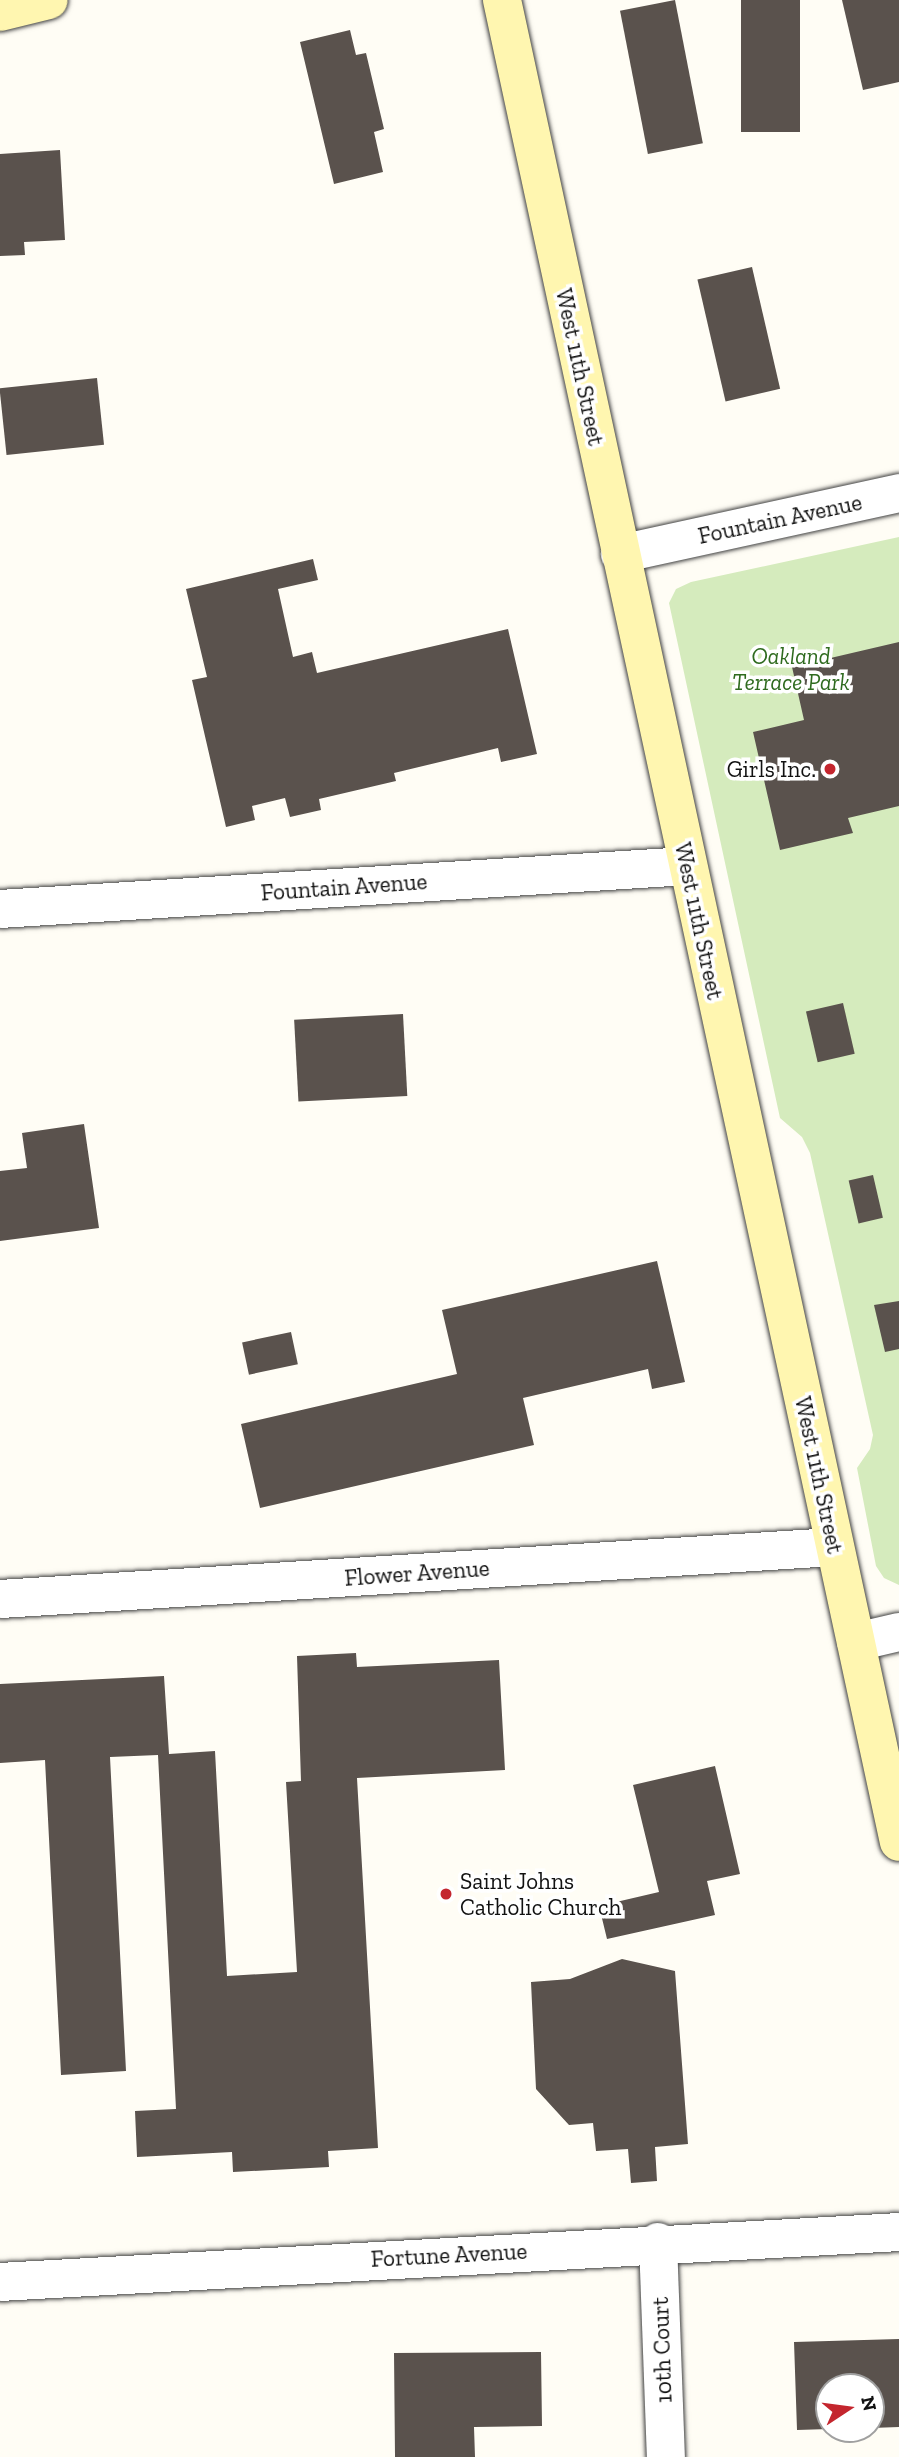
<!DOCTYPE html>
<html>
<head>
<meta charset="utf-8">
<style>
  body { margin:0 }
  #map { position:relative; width:899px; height:2457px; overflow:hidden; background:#fffdf5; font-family:"Zilla Slab",serif }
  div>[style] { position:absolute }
  .green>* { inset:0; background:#d5ebbd }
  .building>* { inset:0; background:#5a524d; transform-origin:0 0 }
  .roads { filter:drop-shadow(0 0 2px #444) drop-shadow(0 0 2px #444) }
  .minor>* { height:38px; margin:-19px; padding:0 19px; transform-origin:19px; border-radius:19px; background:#fff }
  .secondary>* { height:38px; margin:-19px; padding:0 19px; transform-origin:19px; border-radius:19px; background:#fff6b0 }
  .dots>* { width:19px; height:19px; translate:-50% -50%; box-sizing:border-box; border:4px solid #fff; border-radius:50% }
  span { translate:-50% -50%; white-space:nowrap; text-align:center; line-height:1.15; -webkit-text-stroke:7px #fff; paint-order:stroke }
  .street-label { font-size:23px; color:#111 }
  .park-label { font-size:23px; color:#2f6b1f; font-style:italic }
  .poi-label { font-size:23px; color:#111 }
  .right { translate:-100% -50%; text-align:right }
  .left { translate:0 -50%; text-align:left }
  .north { position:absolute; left:815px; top:2373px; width:70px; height:70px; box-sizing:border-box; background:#fff; border:2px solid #a0a0a0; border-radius:50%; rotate:77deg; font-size:19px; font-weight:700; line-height:28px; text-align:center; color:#111 }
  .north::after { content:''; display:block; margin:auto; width:24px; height:32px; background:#c4262e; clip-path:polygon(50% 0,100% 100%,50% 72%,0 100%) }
</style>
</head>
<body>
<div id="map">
  <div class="green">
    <div style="clip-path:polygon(899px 537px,899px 1585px,884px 1578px,876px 1566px,857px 1468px,870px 1449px,873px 1435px,810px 1153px,802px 1137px,780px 1118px,669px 603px,676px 589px,691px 582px)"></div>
  </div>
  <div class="building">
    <div style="left:675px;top:0;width:146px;height:56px;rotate:79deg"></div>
    <div style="left:741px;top:0;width:59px;height:132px"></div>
    <div style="clip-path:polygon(842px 0,899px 0,899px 82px,863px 90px)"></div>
    <div style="clip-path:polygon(350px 30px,356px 55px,366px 53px,384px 129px,374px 132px,383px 172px,334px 184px,300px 42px)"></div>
    <div style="clip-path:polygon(60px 150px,65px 240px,24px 242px,25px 255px,0 256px,0 154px)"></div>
    <div style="left:752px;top:267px;width:125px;height:56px;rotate:77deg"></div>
    <div style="left:97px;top:378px;width:67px;height:98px;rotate:84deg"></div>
    <div style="clip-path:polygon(313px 559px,318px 580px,278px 589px,293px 657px,312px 652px,317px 673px,508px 629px,537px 754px,501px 762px,498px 748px,394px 773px,396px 781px,319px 799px,321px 810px,290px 817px,285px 798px,252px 806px,255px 820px,226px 827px,192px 680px,207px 677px,186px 589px)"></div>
    <div style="clip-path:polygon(899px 642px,899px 806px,848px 818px,853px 833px,780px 850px,753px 732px,804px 720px,792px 667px)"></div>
    <div style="left:843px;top:1003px;width:52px;height:38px;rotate:77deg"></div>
    <div style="left:403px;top:1014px;width:82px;height:109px;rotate:87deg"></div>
    <div style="clip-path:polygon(84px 1124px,99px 1228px,0 1241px,0 1171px,27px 1168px,22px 1133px)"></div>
    <div style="left:873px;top:1175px;width:44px;height:25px;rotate:77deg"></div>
    <div style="clip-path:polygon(657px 1261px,685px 1382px,652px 1389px,648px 1369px,523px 1398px,534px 1445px,260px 1508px,241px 1424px,457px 1374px,442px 1310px)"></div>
    <div style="clip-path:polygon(899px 1301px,899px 1349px,885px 1352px,874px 1305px)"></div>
    <div style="left:291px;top:1332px;width:33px;height:50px;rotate:78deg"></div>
    <div style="clip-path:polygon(356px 1653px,357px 1667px,499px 1660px,505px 1770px,357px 1778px,378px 2148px,328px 2151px,329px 2167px,233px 2172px,232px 2152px,137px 2157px,135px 2111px,176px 2109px,158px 1755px,110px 1757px,126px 2071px,61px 2075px,45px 1760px,0 1763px,0 1684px,164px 1676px,169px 1754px,215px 1751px,227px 1976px,297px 1972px,286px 1782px,301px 1781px,297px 1656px)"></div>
    <div style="clip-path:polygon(715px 1766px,740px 1874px,707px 1881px,715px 1915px,607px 1939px,599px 1906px,659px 1892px,633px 1785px)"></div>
    <div style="clip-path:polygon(622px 1959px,675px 1971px,688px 2144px,655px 2147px,657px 2181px,631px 2183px,628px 2149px,596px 2151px,593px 2123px,569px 2125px,536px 2089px,531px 1982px,570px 1979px)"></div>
    <div style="clip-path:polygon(899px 2339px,899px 2427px,871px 2428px,871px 2387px,829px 2387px,829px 2429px,797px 2430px,794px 2342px)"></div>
    <div style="clip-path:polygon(541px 2352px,542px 2426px,474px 2427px,475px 2457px,395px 2457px,394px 2353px)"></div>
  </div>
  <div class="roads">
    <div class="minor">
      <div style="left:620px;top:554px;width:286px;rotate:-12.3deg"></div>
      <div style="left:0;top:909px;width:688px;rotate:-3.58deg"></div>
      <div style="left:0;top:1599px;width:836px;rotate:-3.57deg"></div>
      <div style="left:856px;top:1642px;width:44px;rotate:-13.1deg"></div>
      <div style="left:658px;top:2242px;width:215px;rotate:87.9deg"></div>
      <div style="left:0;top:2282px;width:900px;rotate:-3.18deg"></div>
    </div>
    <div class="secondary">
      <div style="left:502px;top:0;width:1884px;rotate:77.84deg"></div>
      <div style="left:0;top:12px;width:50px;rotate:-13.8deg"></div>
    </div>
  </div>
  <div class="dots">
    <div style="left:830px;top:769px;background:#c4262e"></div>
    <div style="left:446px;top:1894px;background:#c4262e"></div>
  </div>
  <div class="street-label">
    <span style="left:580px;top:367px;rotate:78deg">West 11th Street</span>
    <span style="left:780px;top:519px;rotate:-12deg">Fountain Avenue</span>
    <span style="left:344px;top:887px;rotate:-4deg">Fountain Avenue</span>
    <span style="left:699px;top:921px;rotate:78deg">West 11th Street</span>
    <span style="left:819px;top:1475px;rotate:78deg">West 11th Street</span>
    <span style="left:417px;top:1573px;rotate:-4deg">Flower Avenue</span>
    <span style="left:449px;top:2255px;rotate:-3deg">Fortune Avenue</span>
    <span style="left:662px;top:2350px;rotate:-92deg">10th Court</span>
  </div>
  <div class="park-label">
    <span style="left:791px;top:669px">Oakland<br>Terrace Park</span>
  </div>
  <div class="poi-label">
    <span class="right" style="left:816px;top:769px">Girls Inc.</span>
    <span class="left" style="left:460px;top:1894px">Saint Johns<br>Catholic Church</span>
  </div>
  <div class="north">N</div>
</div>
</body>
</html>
